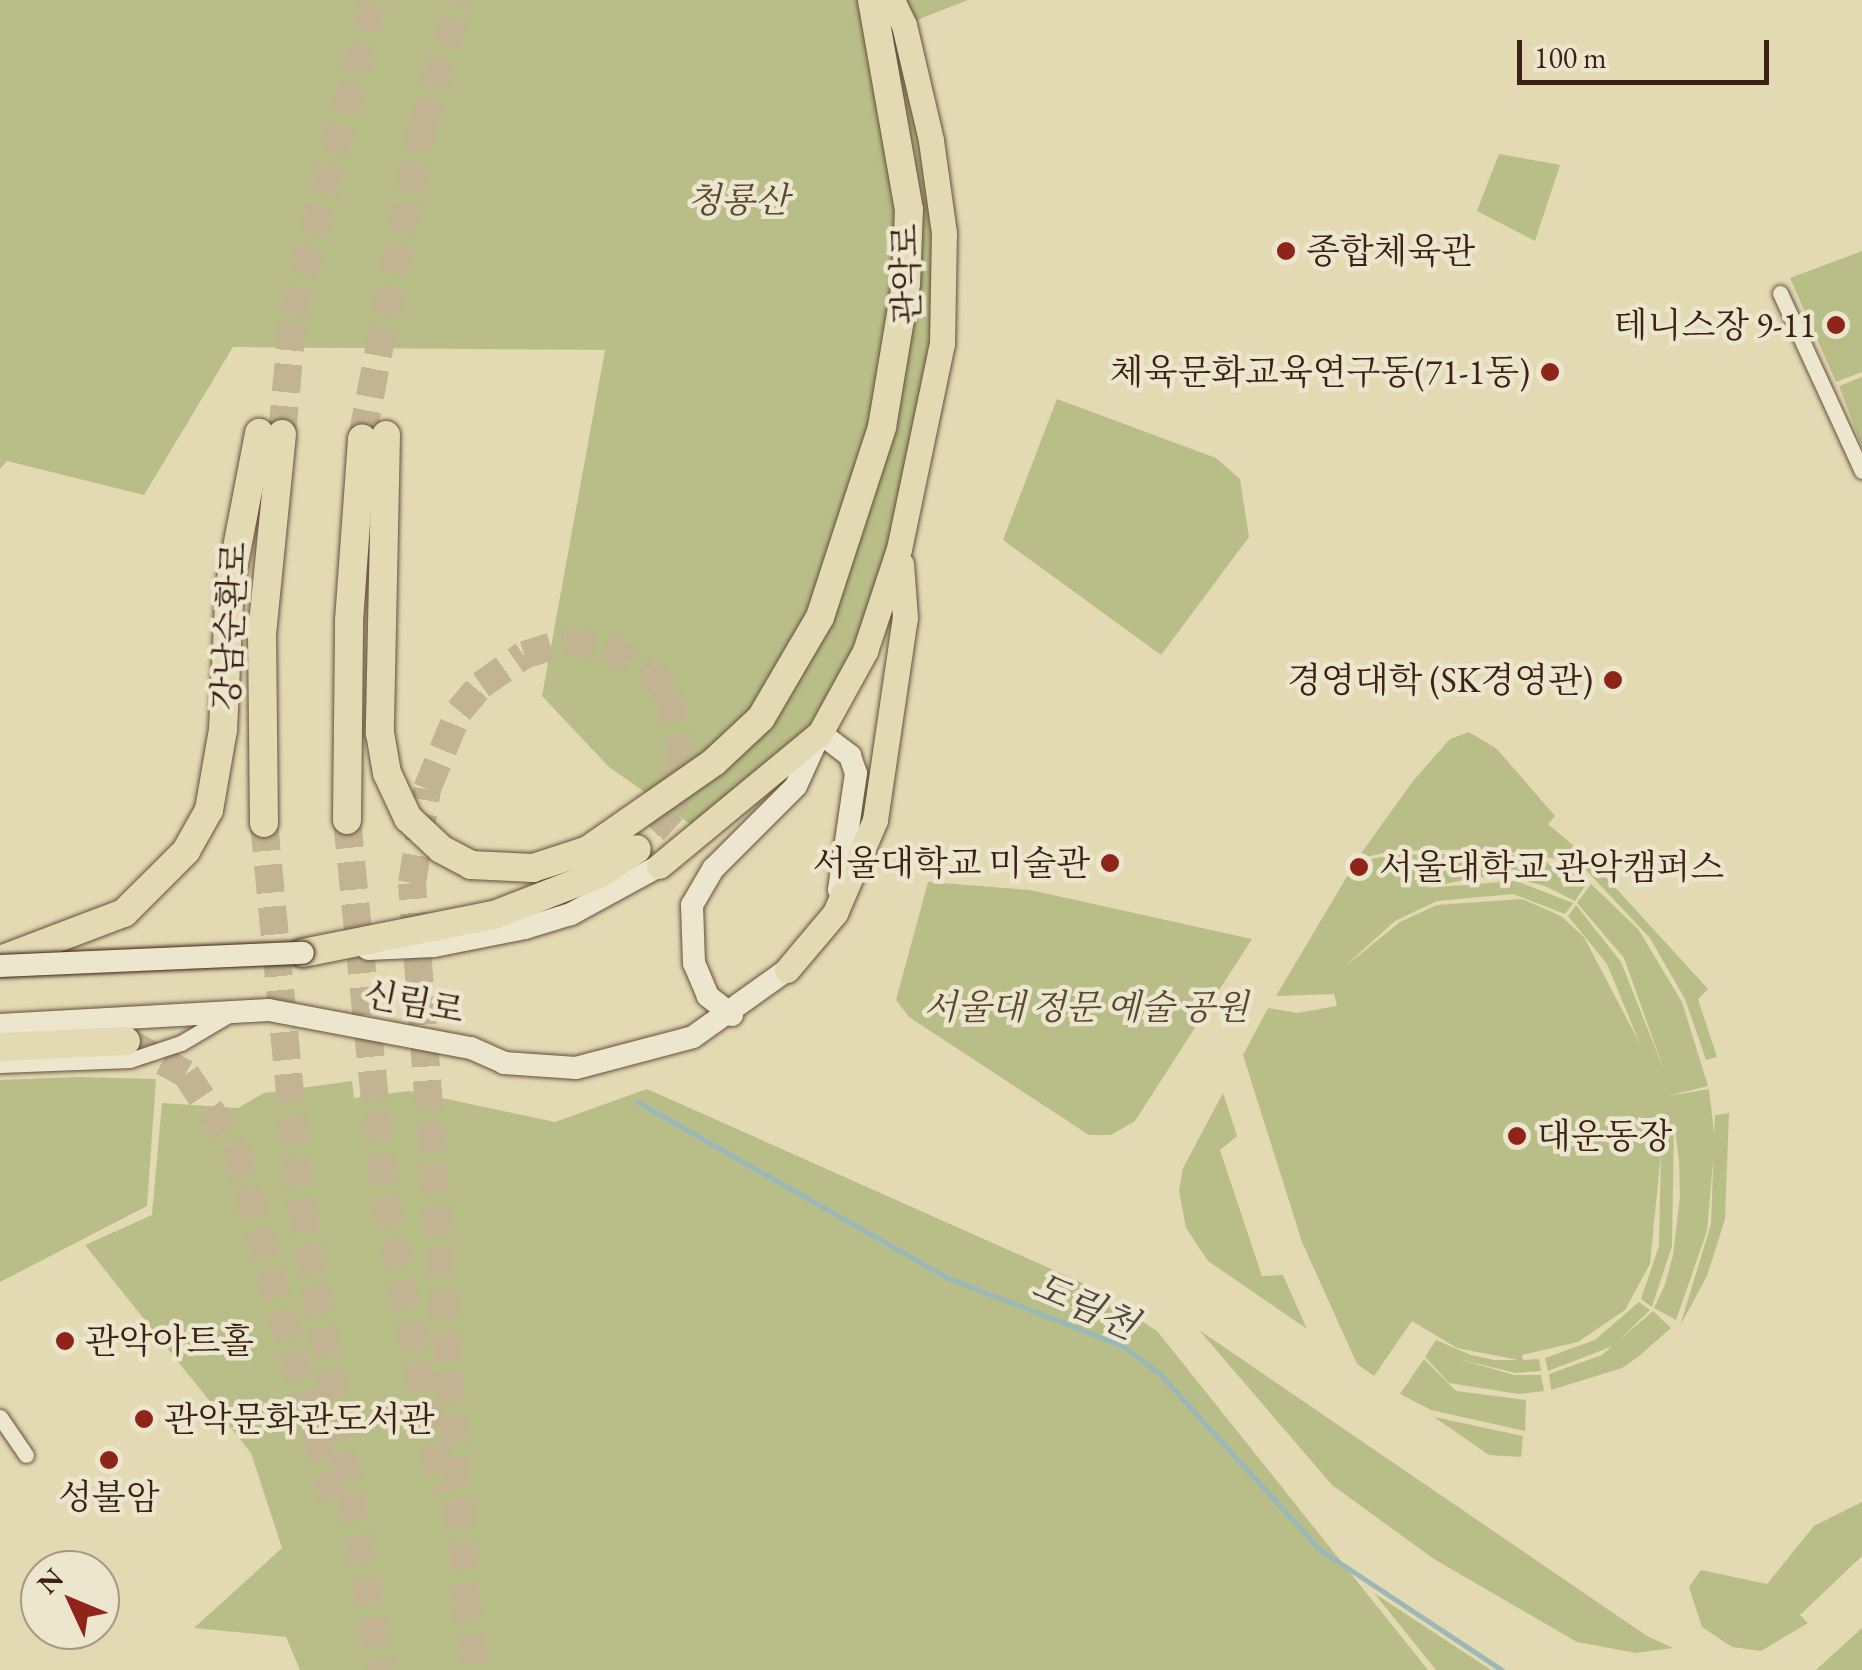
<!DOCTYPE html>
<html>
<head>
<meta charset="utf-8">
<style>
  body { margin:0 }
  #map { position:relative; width:1862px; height:1670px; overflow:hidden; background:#e3d9b3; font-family:"EB Garamond","Noto Serif KR",serif }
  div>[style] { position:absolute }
  .green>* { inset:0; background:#b9be89 }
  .stream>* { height:5px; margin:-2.5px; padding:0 2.5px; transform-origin:2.5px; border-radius:2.5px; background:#99b8b7 }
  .highway-tunnel>* { height:28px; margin-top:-14px; transform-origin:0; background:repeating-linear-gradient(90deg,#c2b493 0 28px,transparent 0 42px) }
  .roads { filter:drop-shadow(0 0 2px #66503c) drop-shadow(0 0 2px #66503c) }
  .street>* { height:15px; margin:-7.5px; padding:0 7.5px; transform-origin:7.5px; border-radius:7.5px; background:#ede6ce }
  .secondary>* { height:22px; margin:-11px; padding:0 11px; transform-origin:11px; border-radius:11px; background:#ede6ce }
  .primary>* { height:25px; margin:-12.5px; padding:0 12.5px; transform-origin:12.5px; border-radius:12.5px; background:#e3d9b3 }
  .highway>* { height:28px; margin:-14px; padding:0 14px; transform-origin:14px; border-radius:14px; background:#e3d9b3 }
  .bridges { filter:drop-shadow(0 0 2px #3c2215) drop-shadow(0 0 2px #3c2215) }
  .secondary-bridge>* { height:22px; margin:-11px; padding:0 11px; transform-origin:11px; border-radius:11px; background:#ede6ce }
  .dots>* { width:28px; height:28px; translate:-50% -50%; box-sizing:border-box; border:5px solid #ede6ce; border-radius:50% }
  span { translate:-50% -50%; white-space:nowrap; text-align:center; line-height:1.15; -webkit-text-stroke:9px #ede6ce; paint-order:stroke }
  .park-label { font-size:35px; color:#5b4932; font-style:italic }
  .poi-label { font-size:35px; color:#3c2215 }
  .left { translate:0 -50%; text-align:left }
  .right { translate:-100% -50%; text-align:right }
  .street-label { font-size:35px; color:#3c2215 }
  .water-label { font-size:38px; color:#53483e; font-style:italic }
  .north { position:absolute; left:20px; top:1550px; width:100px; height:100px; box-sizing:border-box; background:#ede6ce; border:2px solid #a69884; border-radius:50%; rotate:314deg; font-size:28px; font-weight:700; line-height:40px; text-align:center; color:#3c2215 }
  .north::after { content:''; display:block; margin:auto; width:35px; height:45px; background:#8f2418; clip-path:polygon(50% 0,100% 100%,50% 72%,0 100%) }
  .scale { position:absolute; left:1517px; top:40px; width:252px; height:45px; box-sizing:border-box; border:5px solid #3c2215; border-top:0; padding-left:12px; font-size:30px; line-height:35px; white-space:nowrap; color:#3c2215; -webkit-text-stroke:8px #ede6ce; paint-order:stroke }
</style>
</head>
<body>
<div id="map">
  <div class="green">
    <div style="clip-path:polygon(0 0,968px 0,904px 25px,931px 140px,942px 344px,899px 549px,842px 696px,703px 833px,609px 767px,542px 696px,605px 350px,233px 347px,144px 495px,7px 461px,0 469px)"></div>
    <div style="clip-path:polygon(1499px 154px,1560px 165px,1535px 241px,1477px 211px)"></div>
    <div style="clip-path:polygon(1862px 251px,1862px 372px,1836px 382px,1790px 278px)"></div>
    <div style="clip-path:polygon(1862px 377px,1862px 447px,1839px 386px)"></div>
    <div style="clip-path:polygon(1057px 399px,1216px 458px,1240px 479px,1249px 537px,1161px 655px,1003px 540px)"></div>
    <div style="clip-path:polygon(1469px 732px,1497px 749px,1555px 816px,1548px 824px,1587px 857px,1572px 861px,1489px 849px,1393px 851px,1357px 859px,1413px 781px,1450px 739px)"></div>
    <div style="clip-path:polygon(1502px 853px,1565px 866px,1585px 886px,1575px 901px,1545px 886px,1514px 878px,1479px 877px,1425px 888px,1516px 881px,1573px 903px,1565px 914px,1513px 894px,1437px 901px,1395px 921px,1343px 968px,1400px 922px,1437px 905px,1522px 899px,1561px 916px,1584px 937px,1640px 1044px,1607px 964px,1568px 916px,1576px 905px,1621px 962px,1664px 1070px,1624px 958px,1577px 903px,1591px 884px,1638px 929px,1682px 1002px,1708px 1086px,1668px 1096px,1709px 1089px,1715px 1140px,1707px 1231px,1676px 1320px,1654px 1308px,1665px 1285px,1673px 1255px,1680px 1196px,1679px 1160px,1674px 1122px,1672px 1246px,1652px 1307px,1641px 1299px,1659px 1246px,1661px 1152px,1650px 1264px,1625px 1310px,1578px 1342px,1522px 1355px,1523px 1360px,1539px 1359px,1541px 1371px,1515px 1373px,1455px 1358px,1514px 1375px,1541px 1375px,1544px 1391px,1519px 1394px,1449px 1383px,1425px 1357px,1436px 1340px,1471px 1355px,1494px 1360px,1518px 1360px,1457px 1348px,1412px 1321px,1374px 1376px,1357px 1364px,1302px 1242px,1243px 1055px,1268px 1008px,1297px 1013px,1337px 1006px,1334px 994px,1276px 996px,1355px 863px,1389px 855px)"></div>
    <div style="clip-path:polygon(1592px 862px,1708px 989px,1698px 999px,1717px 1057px,1706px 1060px,1685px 999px,1650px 938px,1581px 865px)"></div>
    <div style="clip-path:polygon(928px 882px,1030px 890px,1252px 939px,1135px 1121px,1111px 1135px,1089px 1135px,909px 1017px,896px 1000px)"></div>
    <div style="clip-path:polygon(78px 1077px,156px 1079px,147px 1206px,0 1282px,0 1080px)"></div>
    <div style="clip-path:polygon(352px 1081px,354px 1098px,409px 1091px,555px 1122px,647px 1089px,1085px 1284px,1157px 1331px,1428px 1670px,300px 1670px,286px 1637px,194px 1628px,282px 1548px,251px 1453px,85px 1245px,152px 1215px,162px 1103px,238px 1108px,264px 1093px)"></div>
    <div style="clip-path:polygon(1223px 1093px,1237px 1136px,1220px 1150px,1262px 1276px,1283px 1275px,1307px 1329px,1208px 1261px,1186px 1228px,1179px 1191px,1183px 1168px)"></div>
    <div style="clip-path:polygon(1729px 1113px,1725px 1219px,1707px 1276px,1680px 1326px,1711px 1224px,1715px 1115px)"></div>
    <div style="clip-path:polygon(1639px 1302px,1650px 1310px,1613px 1346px,1548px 1371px,1545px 1358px,1595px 1340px)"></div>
    <div style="clip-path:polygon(1653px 1311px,1671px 1328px,1639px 1356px,1622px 1368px,1551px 1390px,1549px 1374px,1602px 1355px)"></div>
    <div style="clip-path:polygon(1199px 1330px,1647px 1636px,1673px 1648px,1636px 1653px,1577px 1642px,1434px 1559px,1332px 1485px)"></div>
    <div style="clip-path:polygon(1424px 1359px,1456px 1391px,1526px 1400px,1525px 1431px,1431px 1410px,1400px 1394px)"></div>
    <div style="clip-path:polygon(1434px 1417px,1523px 1436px,1521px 1457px,1489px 1455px)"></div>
    <div style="clip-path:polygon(1862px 1502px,1862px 1556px,1800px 1615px,1808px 1623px,1761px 1651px,1732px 1647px,1702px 1627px,1689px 1587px,1701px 1570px,1767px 1584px,1814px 1526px)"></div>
    <div style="clip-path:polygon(1374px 1593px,1491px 1670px,1436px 1670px)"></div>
    <div style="clip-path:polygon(1862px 1628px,1862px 1670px,1816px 1670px)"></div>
  </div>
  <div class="stream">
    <div style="left:638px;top:1102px;width:356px;rotate:29.6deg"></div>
    <div style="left:948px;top:1278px;width:188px;rotate:21.2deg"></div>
    <div style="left:1123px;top:1346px;width:46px;rotate:37.1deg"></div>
    <div style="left:1160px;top:1374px;width:236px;rotate:47.7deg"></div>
    <div style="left:1319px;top:1549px;width:219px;rotate:33.5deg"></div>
  </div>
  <div class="highway-tunnel">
    <div style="left:282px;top:434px;width:120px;rotate:-84.7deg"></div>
    <div style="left:293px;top:315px;width:325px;rotate:-75.7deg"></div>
    <div style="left:362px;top:438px;width:318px;rotate:-79.1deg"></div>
    <div style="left:422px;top:126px;width:132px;rotate:-73.2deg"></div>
    <div style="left:347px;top:820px;width:380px;rotate:84.3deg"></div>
    <div style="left:385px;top:1198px;width:300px;rotate:78.8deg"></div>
    <div style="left:264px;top:823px;width:383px;rotate:84.5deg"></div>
    <div style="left:301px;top:1204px;width:473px;rotate:80.3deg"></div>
    <div style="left:126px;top:1041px;width:68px;rotate:28.8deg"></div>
    <div style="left:186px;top:1074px;width:90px;rotate:56.3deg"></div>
    <div style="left:236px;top:1149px;width:378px;rotate:74.5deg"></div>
    <div style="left:464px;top:1593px;width:78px;rotate:80.4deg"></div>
    <div style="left:467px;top:1611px;width:730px;rotate:-94.32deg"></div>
    <div style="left:412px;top:883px;width:95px;rotate:-80.9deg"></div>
    <div style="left:427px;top:789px;width:84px;rotate:-67.7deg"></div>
    <div style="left:459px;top:711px;width:34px;rotate:-50deg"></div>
    <div style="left:481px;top:685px;width:52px;rotate:-34.9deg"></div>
    <div style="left:524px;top:655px;width:44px;rotate:-17.2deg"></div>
    <div style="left:566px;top:642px;width:40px;rotate:4.3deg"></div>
    <div style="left:606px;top:645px;width:50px;rotate:31.2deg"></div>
    <div style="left:649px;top:671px;width:30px;rotate:50deg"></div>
    <div style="left:668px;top:694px;width:61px;rotate:77.8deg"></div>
    <div style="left:681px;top:754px;width:57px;rotate:99.1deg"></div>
    <div style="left:672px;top:810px;width:52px;rotate:131.9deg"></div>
  </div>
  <div class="roads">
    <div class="street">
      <div style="left:1780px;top:293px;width:196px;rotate:65.3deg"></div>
      <div style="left:0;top:1065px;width:130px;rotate:-2.2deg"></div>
      <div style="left:130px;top:1060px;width:54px;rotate:-18.4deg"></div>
      <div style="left:181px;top:1043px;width:57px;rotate:-30.6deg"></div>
      <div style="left:0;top:1417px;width:46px;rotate:55.6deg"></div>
    </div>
    <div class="secondary">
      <div style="left:368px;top:949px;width:66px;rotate:-2.6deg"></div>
      <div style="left:434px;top:946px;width:93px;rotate:-11.2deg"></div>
      <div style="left:525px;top:928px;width:48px;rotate:-16.9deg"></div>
      <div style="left:571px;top:914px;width:100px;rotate:-28.6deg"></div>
      <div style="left:732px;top:1015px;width:31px;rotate:-142deg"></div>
      <div style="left:708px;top:996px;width:36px;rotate:-113deg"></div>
      <div style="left:694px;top:963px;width:58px;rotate:-92deg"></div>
      <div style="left:692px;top:905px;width:42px;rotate:-59.7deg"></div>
      <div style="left:713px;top:869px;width:117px;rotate:-45deg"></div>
      <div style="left:796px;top:786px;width:58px;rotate:-65.6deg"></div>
      <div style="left:820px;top:733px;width:38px;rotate:37deg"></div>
      <div style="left:850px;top:756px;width:18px;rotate:71deg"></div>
      <div style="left:856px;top:773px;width:118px;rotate:98.3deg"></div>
      <div style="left:0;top:1025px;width:269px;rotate:-3.2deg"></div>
      <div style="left:269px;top:1010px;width:206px;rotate:10.7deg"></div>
      <div style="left:471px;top:1048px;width:36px;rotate:24deg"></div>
      <div style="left:504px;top:1063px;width:72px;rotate:4deg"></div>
      <div style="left:576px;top:1068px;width:121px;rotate:-14.8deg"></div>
      <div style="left:693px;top:1037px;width:115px;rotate:-35.5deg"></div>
    </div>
    <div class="primary">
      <div style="left:659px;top:866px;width:209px;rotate:-39.6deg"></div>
      <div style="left:820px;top:733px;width:94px;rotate:-61.2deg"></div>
      <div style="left:865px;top:651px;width:108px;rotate:-71.6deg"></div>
      <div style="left:899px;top:549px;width:209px;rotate:-78.2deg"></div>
      <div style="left:942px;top:344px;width:111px;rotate:-89deg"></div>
      <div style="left:944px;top:233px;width:94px;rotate:-98deg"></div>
      <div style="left:931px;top:140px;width:118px;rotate:-103.2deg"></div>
      <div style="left:904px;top:25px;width:28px;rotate:-116deg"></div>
      <div style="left:787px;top:970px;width:75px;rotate:-49.9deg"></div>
      <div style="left:835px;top:913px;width:101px;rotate:-66.7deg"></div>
      <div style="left:875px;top:820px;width:204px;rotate:-81.6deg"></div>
      <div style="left:905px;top:618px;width:54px;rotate:-94.2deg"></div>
    </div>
    <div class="highway">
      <div style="left:386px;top:435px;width:298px;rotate:91.2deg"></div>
      <div style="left:380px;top:733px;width:41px;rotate:80.1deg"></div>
      <div style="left:387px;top:773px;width:50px;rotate:65deg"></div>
      <div style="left:408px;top:818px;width:45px;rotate:43.2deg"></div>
      <div style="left:441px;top:849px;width:34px;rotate:28deg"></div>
      <div style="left:471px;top:865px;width:62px;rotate:2.8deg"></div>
      <div style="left:533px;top:868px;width:58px;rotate:-18.1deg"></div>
      <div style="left:588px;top:850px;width:154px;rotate:-34.9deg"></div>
      <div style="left:714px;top:762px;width:64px;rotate:-43.1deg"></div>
      <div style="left:761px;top:718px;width:117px;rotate:-59.7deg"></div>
      <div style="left:820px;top:617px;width:200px;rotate:-71.9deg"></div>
      <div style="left:882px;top:427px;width:145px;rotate:-80.5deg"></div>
      <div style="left:906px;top:284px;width:74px;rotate:-87.7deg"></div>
      <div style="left:909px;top:210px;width:213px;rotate:-100deg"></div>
      <div style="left:347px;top:820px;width:199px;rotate:-89.4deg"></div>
      <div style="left:349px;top:621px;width:183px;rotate:-85.9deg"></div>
      <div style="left:264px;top:823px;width:189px;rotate:-90.6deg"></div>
      <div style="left:262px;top:634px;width:201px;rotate:-84.3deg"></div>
      <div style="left:303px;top:953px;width:195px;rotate:-11.3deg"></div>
      <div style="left:494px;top:915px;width:113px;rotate:-21.3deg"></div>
      <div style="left:599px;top:874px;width:45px;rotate:-33.3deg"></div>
      <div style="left:0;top:960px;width:133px;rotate:-20.8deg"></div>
      <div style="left:124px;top:913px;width:88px;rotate:-45deg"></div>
      <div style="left:186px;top:851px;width:47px;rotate:-60.7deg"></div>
      <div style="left:209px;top:810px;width:81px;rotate:-80.1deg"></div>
      <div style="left:223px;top:730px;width:146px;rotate:-87.3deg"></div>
      <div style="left:230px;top:584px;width:154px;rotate:-79.1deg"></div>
      <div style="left:0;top:1047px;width:126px;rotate:-2.7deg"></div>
    </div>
  </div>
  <div class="bridges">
    <div class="secondary-bridge">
      <div style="left:0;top:966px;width:303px;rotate:-2.5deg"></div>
    </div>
  </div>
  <div class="dots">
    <div style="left:1286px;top:251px;background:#8f2418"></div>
    <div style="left:1836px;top:325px;background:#8f2418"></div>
    <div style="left:1550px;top:372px;background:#8f2418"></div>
    <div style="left:1613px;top:680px;background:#8f2418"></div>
    <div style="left:1110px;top:863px;background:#8f2418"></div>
    <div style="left:1359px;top:867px;background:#8f2418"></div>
    <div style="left:1517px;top:1136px;background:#8f2418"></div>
    <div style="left:65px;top:1341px;background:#8f2418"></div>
    <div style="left:144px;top:1419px;background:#8f2418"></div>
    <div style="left:109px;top:1460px;background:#8f2418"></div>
  </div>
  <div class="park-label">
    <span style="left:738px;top:200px">청룡산</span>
    <span style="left:1086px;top:1007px">서울대 정문 예술 공원</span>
  </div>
  <div class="poi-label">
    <span class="left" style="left:1306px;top:251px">종합체육관</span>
    <span class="right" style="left:1816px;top:325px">테니스장 9-11</span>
    <span class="right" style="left:1530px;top:372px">체육문화교육연구동(71-1동)</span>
    <span class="right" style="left:1593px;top:680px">경영대학 (SK경영관)</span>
    <span class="right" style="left:1090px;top:863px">서울대학교 미술관</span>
    <span class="left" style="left:1379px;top:867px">서울대학교 관악캠퍼스</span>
    <span class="left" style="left:1537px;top:1136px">대운동장</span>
    <span class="left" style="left:85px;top:1341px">관악아트홀</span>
    <span class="left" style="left:164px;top:1419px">관악문화관도서관</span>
    <span style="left:109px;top:1497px">성불암</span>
  </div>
  <div class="street-label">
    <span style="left:906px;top:274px;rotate:-91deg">관악로</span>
    <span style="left:230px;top:626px;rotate:-87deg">강남순환로</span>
    <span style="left:414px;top:1002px;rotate:11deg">신림로</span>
  </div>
  <div class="water-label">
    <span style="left:1085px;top:1305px;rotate:24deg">도림천</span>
  </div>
  <div class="north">N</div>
  <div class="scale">100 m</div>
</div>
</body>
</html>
